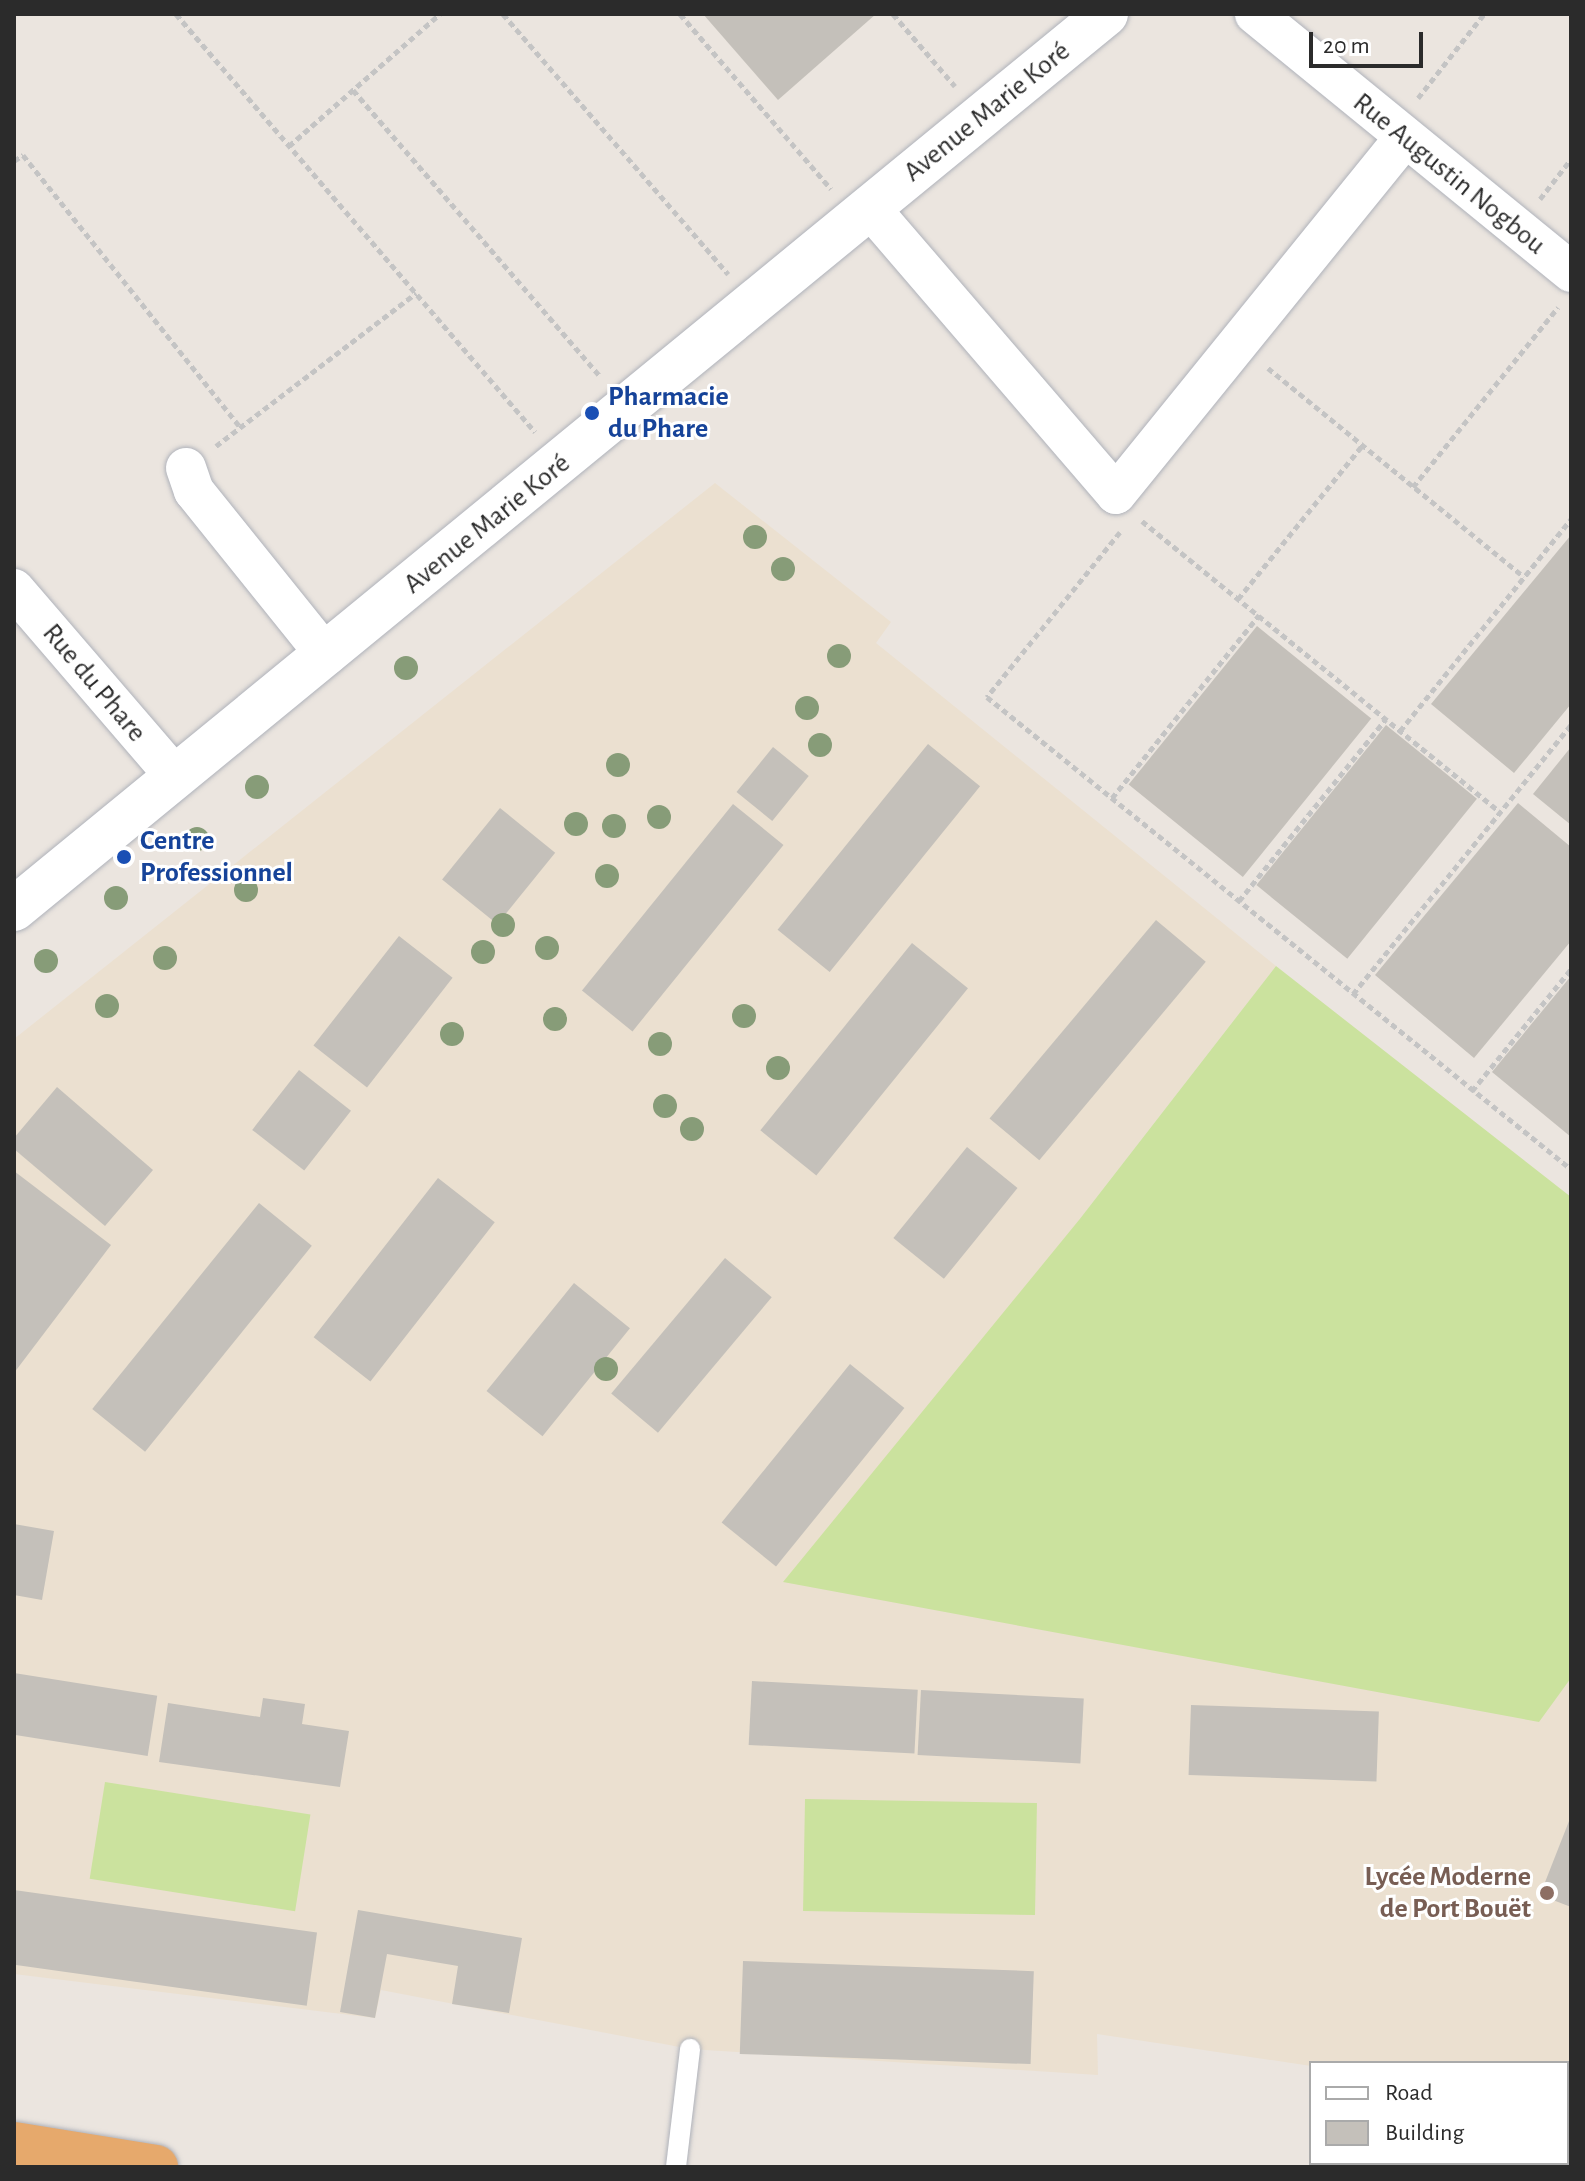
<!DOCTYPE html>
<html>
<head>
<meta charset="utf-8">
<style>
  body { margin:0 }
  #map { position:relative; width:1585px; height:2181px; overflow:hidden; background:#ebe5df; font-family:"Alegreya Sans",sans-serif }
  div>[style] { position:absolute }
  .education>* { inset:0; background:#ebe0d0 }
  .pitch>* { inset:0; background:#cbe29e; transform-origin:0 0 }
  .building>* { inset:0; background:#c4c0ba; transform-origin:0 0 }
  .path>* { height:5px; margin-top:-2.5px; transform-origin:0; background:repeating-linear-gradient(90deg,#c4c4c4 0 6px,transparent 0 10px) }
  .roads { filter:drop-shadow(0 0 2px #afb2ba) drop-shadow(0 0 2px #afb2ba) }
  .service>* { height:20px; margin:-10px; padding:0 10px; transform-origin:10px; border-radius:10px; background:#fff }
  .minor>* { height:40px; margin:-20px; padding:0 20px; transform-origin:20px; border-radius:20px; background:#fff }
  .secondary>* { height:44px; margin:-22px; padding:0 22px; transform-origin:22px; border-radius:22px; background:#fff }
  .trunk>* { height:44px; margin:-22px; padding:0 22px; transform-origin:22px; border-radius:22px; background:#e6a96c }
  .trees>* { width:24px; height:24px; margin:-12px; border-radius:50%; background:#879c78 }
  .dots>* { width:22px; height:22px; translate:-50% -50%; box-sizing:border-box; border:4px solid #fff; border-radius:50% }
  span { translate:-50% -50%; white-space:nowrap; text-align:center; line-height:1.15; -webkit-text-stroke:6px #fff; paint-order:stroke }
  .street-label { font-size:28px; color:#2b2b2b }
  .transit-label { font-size:28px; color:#164399; font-weight:700 }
  .left { translate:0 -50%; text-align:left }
  .education-label { font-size:28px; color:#785e54; font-weight:700 }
  .right { translate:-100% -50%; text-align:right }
  .frame { position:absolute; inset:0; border:16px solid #2b2b2b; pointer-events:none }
  .legend { position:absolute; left:1309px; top:2061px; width:260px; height:104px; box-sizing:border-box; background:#fff; border:2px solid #aaa; margin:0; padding:10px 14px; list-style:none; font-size:24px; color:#2b2b2b }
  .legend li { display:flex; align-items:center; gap:16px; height:40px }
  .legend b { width:40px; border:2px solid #aaa }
  .scale { position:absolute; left:1309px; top:32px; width:114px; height:36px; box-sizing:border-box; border:4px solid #2b2b2b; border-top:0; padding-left:10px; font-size:24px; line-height:28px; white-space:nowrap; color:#2b2b2b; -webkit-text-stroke:6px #fff; paint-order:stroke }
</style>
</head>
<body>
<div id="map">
  <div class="education">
    <div style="clip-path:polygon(715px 483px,891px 622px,876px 643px,1276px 966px,1079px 1220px,1538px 1722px,1571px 1678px,1571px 2101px,1567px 2063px,1311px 2066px,1097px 2034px,1098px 2075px,690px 2049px,381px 1990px,375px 2018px,14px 1974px,14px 1039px)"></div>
  </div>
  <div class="pitch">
    <div style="clip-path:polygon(1276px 966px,1571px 1197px,1571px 1678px,1539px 1722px,783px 1582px,1079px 1220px)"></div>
    <div style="left:105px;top:1782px;width:208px;height:98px;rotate:9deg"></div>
    <div style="left:805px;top:1799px;width:232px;height:112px;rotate:1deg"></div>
  </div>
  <div class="building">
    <div style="clip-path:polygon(703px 14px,876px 14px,778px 100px)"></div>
    <div style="clip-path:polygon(1571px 535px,1571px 704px,1514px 773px,1431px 704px)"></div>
    <div style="left:1257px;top:626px;width:147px;height:204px;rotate:39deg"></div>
    <div style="left:1386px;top:725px;width:117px;height:206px;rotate:39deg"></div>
    <div style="left:928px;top:744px;width:67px;height:239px;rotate:39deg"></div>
    <div style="left:773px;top:747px;width:46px;height:58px;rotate:39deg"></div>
    <div style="clip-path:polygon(1571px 747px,1571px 825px,1533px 794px)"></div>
    <div style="clip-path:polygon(1518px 803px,1571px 847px,1571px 941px,1474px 1058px,1375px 975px)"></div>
    <div style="left:733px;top:804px;width:65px;height:240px;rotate:39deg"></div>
    <div style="left:500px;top:808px;width:71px;height:92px;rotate:39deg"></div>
    <div style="left:1156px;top:920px;width:65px;height:259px;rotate:40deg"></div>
    <div style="left:399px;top:936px;width:68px;height:139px;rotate:38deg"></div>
    <div style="left:912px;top:943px;width:72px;height:241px;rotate:39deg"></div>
    <div style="clip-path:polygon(1571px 976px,1571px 1137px,1492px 1072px)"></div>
    <div style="left:299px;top:1070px;width:66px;height:76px;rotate:38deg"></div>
    <div style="clip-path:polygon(57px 1087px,153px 1170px,105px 1226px,14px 1149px,14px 1138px)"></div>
    <div style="left:967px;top:1147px;width:65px;height:117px;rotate:39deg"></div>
    <div style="clip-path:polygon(14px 1171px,111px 1245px,14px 1373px)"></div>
    <div style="left:438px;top:1178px;width:72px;height:202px;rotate:38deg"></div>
    <div style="left:259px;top:1203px;width:68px;height:265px;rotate:39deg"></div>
    <div style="left:725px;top:1258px;width:61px;height:177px;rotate:40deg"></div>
    <div style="left:574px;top:1283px;width:72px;height:139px;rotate:39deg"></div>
    <div style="left:850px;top:1364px;width:70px;height:204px;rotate:39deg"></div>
    <div style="clip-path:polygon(14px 1524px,54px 1531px,42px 1600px,14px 1595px)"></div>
    <div style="left:14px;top:1673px;width:145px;height:61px;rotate:9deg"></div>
    <div style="left:752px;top:1681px;width:166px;height:64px;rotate:3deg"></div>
    <div style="left:921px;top:1690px;width:163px;height:65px;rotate:3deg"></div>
    <div style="clip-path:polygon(263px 1698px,305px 1704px,302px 1724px,349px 1731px,340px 1787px,159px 1762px,168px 1703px,260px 1717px)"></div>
    <div style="left:1191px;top:1705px;width:188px;height:70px;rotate:2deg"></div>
    <div style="clip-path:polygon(1571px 1816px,1571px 1907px,1540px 1895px)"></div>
    <div style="left:14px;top:1890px;width:306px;height:74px;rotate:8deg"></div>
    <div style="clip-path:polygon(358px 1910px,522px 1938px,509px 2013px,452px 2004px,458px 1966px,387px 1954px,375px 2018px,340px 2012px)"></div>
    <div style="left:743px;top:1961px;width:291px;height:93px;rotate:2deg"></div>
  </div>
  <div class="path">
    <div style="left:176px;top:14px;width:551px;rotate:49.34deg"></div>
    <div style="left:503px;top:14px;width:344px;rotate:49.1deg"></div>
    <div style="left:680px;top:14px;width:231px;rotate:49.2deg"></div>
    <div style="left:893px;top:14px;width:95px;rotate:49.3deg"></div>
    <div style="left:353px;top:90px;width:379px;rotate:49.2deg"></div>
    <div style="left:1418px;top:98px;width:107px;rotate:-51.8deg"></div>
    <div style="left:289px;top:146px;width:201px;rotate:-41.2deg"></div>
    <div style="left:14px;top:161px;width:11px;rotate:-34deg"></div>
    <div style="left:23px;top:155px;width:349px;rotate:51.4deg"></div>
    <div style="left:1540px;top:199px;width:51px;rotate:-52.2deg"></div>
    <div style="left:1268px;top:368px;width:330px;rotate:39.2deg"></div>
    <div style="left:216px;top:446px;width:252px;rotate:-37.4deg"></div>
    <div style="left:1413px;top:487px;width:231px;rotate:-51.1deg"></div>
    <div style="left:1142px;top:521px;width:461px;rotate:39.1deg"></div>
    <div style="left:1120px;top:532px;width:212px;rotate:128.9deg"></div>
    <div style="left:987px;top:697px;width:751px;rotate:38.95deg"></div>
    <div style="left:1238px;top:599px;width:197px;rotate:-51deg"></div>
    <div style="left:1400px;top:731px;width:272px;rotate:-51.1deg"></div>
    <div style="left:1112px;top:798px;width:235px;rotate:-51.2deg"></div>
    <div style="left:1239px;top:901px;width:234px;rotate:-51.1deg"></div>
    <div style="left:1353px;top:994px;width:346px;rotate:-51deg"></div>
    <div style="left:1472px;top:1091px;width:157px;rotate:-50.9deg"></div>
  </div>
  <div class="roads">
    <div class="service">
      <div style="left:676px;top:2167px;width:119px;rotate:-83.2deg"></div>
    </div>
    <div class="minor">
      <div style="left:1255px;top:14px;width:408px;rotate:39.2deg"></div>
      <div style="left:870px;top:208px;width:377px;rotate:49.3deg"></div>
      <div style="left:1116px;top:494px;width:457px;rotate:-51deg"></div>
      <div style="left:186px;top:468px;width:24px;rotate:71deg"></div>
      <div style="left:194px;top:491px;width:211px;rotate:51.2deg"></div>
      <div style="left:14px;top:589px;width:247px;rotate:49.3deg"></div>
    </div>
    <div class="secondary">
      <div style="left:14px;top:909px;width:1412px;rotate:-39.34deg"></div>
    </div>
    <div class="trunk">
      <div style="left:14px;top:2144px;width:144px;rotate:9.2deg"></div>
    </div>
  </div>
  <div class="trees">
    <div style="left:755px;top:537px"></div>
    <div style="left:783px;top:569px"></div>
    <div style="left:839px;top:656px"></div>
    <div style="left:406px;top:668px"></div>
    <div style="left:807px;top:708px"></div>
    <div style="left:820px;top:745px"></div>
    <div style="left:618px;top:765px"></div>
    <div style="left:257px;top:787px"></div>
    <div style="left:659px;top:817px"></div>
    <div style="left:576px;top:824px"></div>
    <div style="left:614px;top:826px"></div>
    <div style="left:197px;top:839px"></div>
    <div style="left:607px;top:876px"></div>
    <div style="left:246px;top:890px"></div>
    <div style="left:116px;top:898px"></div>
    <div style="left:503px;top:925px"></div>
    <div style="left:547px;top:948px"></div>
    <div style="left:483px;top:952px"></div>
    <div style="left:165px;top:958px"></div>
    <div style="left:46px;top:961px"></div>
    <div style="left:107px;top:1006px"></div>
    <div style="left:744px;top:1016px"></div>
    <div style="left:555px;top:1019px"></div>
    <div style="left:452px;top:1034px"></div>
    <div style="left:660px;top:1044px"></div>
    <div style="left:778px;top:1068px"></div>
    <div style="left:665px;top:1106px"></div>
    <div style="left:692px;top:1129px"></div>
    <div style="left:606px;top:1369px"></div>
  </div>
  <div class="dots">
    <div style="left:592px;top:413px;background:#1a4fb4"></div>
    <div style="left:124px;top:857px;background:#1a4fb4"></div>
    <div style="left:1547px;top:1893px;background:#8d6e63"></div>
  </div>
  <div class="street-label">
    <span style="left:987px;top:112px;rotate:-39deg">Avenue Marie Koré</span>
    <span style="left:1449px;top:174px;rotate:39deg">Rue Augustin Nogbou</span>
    <span style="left:487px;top:524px;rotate:-39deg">Avenue Marie Koré</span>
    <span style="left:94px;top:683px;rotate:50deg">Rue du Phare</span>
  </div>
  <div class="transit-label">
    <span class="left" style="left:608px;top:413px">Pharmacie<br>du Phare</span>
    <span class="left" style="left:140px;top:857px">Centre<br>Professionnel</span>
  </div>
  <div class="education-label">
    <span class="right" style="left:1531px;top:1893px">Lycée Moderne<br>de Port Bouët</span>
  </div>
  <div class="frame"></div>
  <ul class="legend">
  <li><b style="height:10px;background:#fff"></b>Road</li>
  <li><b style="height:22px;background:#c4c0ba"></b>Building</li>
  </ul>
  <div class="scale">20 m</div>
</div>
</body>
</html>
